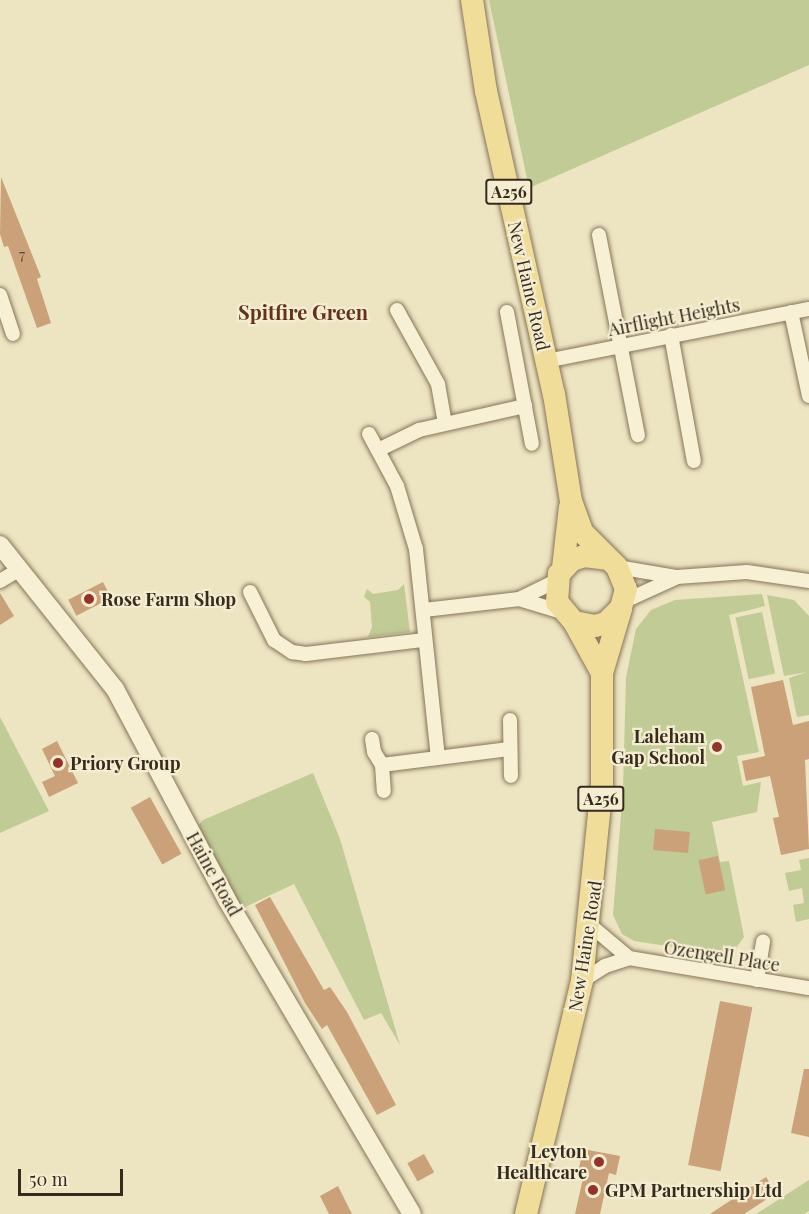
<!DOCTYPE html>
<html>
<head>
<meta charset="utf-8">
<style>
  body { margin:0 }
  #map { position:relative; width:809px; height:1214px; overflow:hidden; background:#ede4c1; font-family:"Playfair Display",serif }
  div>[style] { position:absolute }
  .green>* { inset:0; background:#c0cb96; transform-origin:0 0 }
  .building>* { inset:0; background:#caa178; transform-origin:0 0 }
  .roads { filter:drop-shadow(0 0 2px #867559) drop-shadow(0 0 2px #867559) }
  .minor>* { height:14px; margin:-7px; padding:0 7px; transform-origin:7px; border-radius:7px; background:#f8f0d4 }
  .tertiary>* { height:18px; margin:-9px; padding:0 9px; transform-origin:9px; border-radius:9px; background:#f8f0d4 }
  .primary>* { height:22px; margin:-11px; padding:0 11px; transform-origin:11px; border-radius:11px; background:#f0dd99 }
  .dots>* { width:16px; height:16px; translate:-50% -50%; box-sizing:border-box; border:3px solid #f5edd1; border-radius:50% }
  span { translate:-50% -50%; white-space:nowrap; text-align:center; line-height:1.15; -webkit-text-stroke:4.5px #f5edd1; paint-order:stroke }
  .number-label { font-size:15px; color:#5b4834 }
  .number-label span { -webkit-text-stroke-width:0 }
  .shield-label span { padding:2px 4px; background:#f5edd1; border:2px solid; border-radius:4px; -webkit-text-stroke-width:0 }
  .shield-label { font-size:16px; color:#362b1d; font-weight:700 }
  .street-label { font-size:18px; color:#362b1d }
  .poi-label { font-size:18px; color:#362b1d; font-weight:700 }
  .left { translate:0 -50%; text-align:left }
  .right { translate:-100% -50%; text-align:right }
  .neighbourhood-label { font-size:20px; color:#62321d; font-weight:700 }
  .scale { position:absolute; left:18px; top:1169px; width:105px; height:27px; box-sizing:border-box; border:3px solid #362b1d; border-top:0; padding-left:8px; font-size:18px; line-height:21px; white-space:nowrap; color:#362b1d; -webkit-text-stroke:4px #f5edd1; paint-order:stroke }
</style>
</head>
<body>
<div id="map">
  <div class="green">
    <div style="clip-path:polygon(489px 0,809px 0,809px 65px,529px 188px)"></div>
    <div style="clip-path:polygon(404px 584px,410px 632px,368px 637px,372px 627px,370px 602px,364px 597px,367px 589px,373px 594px,398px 590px)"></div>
    <div style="clip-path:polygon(762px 594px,765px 606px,729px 615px,759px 752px,737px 756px,743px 786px,761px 782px,757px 812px,712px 822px,720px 862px,729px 861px,744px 937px,735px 949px,721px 954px,634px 941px,622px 934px,613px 915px,623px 790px,626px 677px,636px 629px,651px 610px,675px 600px)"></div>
    <div style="clip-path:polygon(767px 595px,794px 600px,809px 616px,809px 715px,797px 717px,789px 678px,807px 672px,784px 676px)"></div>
    <div style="left:762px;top:612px;width:63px;height:27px;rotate:78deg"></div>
    <div style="clip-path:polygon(0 717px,49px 811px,0 833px)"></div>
    <div style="clip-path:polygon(313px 773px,340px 839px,400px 1045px,381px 1013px,364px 1020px,294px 884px,241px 909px,196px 828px,203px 820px)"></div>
    <div style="clip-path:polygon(809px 858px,809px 919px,796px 922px,793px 905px,804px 903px,802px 888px,789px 891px,785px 873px,801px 870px,799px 860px)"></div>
    <div style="clip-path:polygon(809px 1180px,809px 1211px,804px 1214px,756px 1214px)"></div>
  </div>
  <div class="building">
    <div style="clip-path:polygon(1px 177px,41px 277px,37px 279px,51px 323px,37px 328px,8px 246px,4px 247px,0 234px)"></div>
    <div style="left:103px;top:582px;width:18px;height:39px;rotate:63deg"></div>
    <div style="clip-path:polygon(0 593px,14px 616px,0 625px)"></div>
    <div style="clip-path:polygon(783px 680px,793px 725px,809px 721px,809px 759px,805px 760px,809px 849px,781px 855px,773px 818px,779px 817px,770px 776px,746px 781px,742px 761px,765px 756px,751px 687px)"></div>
    <div style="clip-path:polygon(57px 741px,78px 783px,49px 797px,42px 782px,55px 776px,42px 749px)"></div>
    <div style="left:150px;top:797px;width:65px;height:22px;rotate:61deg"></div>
    <div style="left:655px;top:829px;width:35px;height:21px;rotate:5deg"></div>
    <div style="left:718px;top:856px;width:35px;height:20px;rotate:78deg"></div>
    <div style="clip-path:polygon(270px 897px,324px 990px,330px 987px,347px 1012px,396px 1105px,377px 1115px,327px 1025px,322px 1029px,305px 1003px,255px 905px)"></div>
    <div style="left:720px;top:1001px;width:33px;height:167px;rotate:11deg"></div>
    <div style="clip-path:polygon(804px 1069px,809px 1069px,809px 1137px,791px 1133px)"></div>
    <div style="clip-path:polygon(583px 1149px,620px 1156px,616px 1175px,609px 1173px,600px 1214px,575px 1214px,585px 1169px,579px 1168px)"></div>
    <div style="left:424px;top:1154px;width:21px;height:19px;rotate:61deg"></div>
    <div style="clip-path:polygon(766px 1177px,776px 1193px,744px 1214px,710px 1214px)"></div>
    <div style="clip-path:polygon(338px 1186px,352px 1214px,329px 1214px,320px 1196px)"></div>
  </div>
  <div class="roads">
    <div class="minor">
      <div style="left:599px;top:235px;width:204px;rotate:79deg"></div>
      <div style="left:0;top:295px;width:41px;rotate:71.6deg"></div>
      <div style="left:397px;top:310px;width:85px;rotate:61deg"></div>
      <div style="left:438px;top:384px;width:40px;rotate:80deg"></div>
      <div style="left:507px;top:312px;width:134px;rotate:79.3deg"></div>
      <div style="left:791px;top:312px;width:86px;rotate:77.9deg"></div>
      <div style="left:671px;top:335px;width:128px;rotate:79.7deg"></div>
      <div style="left:546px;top:361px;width:268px;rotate:-11.2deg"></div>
      <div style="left:369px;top:434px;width:59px;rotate:61.7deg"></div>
      <div style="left:397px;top:486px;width:66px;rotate:73.2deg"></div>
      <div style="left:416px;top:549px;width:210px;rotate:84deg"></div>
      <div style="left:378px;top:450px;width:46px;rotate:-26deg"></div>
      <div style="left:419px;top:430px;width:109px;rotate:-12.8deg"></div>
      <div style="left:617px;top:567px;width:61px;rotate:9.5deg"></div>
      <div style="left:677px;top:577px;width:70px;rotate:-4.1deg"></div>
      <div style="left:747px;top:572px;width:63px;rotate:8.3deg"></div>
      <div style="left:0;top:581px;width:21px;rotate:-31deg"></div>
      <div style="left:250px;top:592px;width:54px;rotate:63.4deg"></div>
      <div style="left:274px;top:640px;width:22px;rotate:34deg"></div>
      <div style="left:292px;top:652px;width:14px;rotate:8deg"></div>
      <div style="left:306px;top:654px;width:119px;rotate:-6.8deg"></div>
      <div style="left:519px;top:599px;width:41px;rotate:-25.9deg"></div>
      <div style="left:625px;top:601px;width:55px;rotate:-24.7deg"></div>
      <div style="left:424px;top:610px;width:96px;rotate:-6.6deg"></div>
      <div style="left:519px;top:599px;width:45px;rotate:16.8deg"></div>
      <div style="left:510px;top:720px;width:56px;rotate:89deg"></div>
      <div style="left:372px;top:739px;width:13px;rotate:81deg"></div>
      <div style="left:374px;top:752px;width:15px;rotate:58deg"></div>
      <div style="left:382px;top:765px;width:26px;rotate:86deg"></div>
      <div style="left:382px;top:765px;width:128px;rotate:-7.2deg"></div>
      <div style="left:590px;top:925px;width:51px;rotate:40.2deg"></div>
      <div style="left:629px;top:958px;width:182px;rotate:9.5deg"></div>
      <div style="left:757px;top:980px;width:39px;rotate:-81deg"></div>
      <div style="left:582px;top:981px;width:27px;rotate:-33deg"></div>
      <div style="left:605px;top:966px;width:25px;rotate:-18deg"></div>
    </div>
    <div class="tertiary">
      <div style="left:0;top:545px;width:184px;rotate:51.4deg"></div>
      <div style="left:115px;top:689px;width:239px;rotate:62deg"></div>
      <div style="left:227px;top:900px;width:364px;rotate:59.5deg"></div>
    </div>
    <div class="primary">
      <div style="left:472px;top:0;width:92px;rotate:81.3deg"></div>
      <div style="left:486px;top:91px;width:311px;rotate:77.4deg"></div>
      <div style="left:554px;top:394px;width:108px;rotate:81deg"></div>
      <div style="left:571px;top:501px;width:33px;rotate:70deg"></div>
      <div style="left:582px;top:532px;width:49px;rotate:45deg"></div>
      <div style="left:617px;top:567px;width:24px;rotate:68deg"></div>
      <div style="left:626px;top:589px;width:20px;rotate:105deg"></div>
      <div style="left:621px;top:608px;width:21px;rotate:135deg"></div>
      <div style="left:606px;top:623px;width:11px;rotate:165deg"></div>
      <div style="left:595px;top:626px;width:21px;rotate:-169deg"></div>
      <div style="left:574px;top:622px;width:26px;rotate:-130deg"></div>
      <div style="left:557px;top:602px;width:28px;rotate:-86deg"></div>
      <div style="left:559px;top:574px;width:19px;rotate:-47deg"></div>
      <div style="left:572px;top:560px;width:13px;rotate:-18deg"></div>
      <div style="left:584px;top:556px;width:23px;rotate:7deg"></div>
      <div style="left:563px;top:568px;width:61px;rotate:-83.5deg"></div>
      <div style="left:574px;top:622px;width:58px;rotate:61.2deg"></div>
      <div style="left:526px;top:1214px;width:240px;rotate:-76.5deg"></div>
      <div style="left:582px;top:981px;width:197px;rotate:-84.2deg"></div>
      <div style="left:602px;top:785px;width:112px;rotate:-90deg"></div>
      <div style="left:602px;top:673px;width:67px;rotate:-73.5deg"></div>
    </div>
  </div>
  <div class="dots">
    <div style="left:89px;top:599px;background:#94332a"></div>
    <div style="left:717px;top:747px;background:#94332a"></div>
    <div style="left:58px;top:763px;background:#94332a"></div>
    <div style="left:599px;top:1162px;background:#94332a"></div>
    <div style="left:593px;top:1190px;background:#94332a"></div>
  </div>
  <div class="number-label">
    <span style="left:22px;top:255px">7</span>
  </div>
  <div class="shield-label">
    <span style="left:509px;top:192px">A256</span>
    <span style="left:601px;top:799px">A256</span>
  </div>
  <div class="street-label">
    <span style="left:529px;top:286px;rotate:77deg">New Haine Road</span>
    <span style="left:674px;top:317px;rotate:-11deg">Airflight Heights</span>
    <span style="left:214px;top:874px;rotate:61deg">Haine Road</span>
    <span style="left:585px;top:946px;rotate:-81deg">New Haine Road</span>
    <span style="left:722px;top:956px;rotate:9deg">Ozengell Place</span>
  </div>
  <div class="poi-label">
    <span class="left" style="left:101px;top:599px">Rose Farm Shop</span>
    <span class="right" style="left:705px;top:747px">Laleham<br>Gap School</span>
    <span class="left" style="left:70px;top:763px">Priory Group</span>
    <span class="right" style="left:587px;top:1162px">Leyton<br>Healthcare</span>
    <span class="left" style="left:605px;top:1190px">GPM Partnership Ltd</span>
  </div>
  <div class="neighbourhood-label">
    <span style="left:303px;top:311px">Spitfire Green</span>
  </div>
  <div class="scale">50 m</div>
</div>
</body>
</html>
